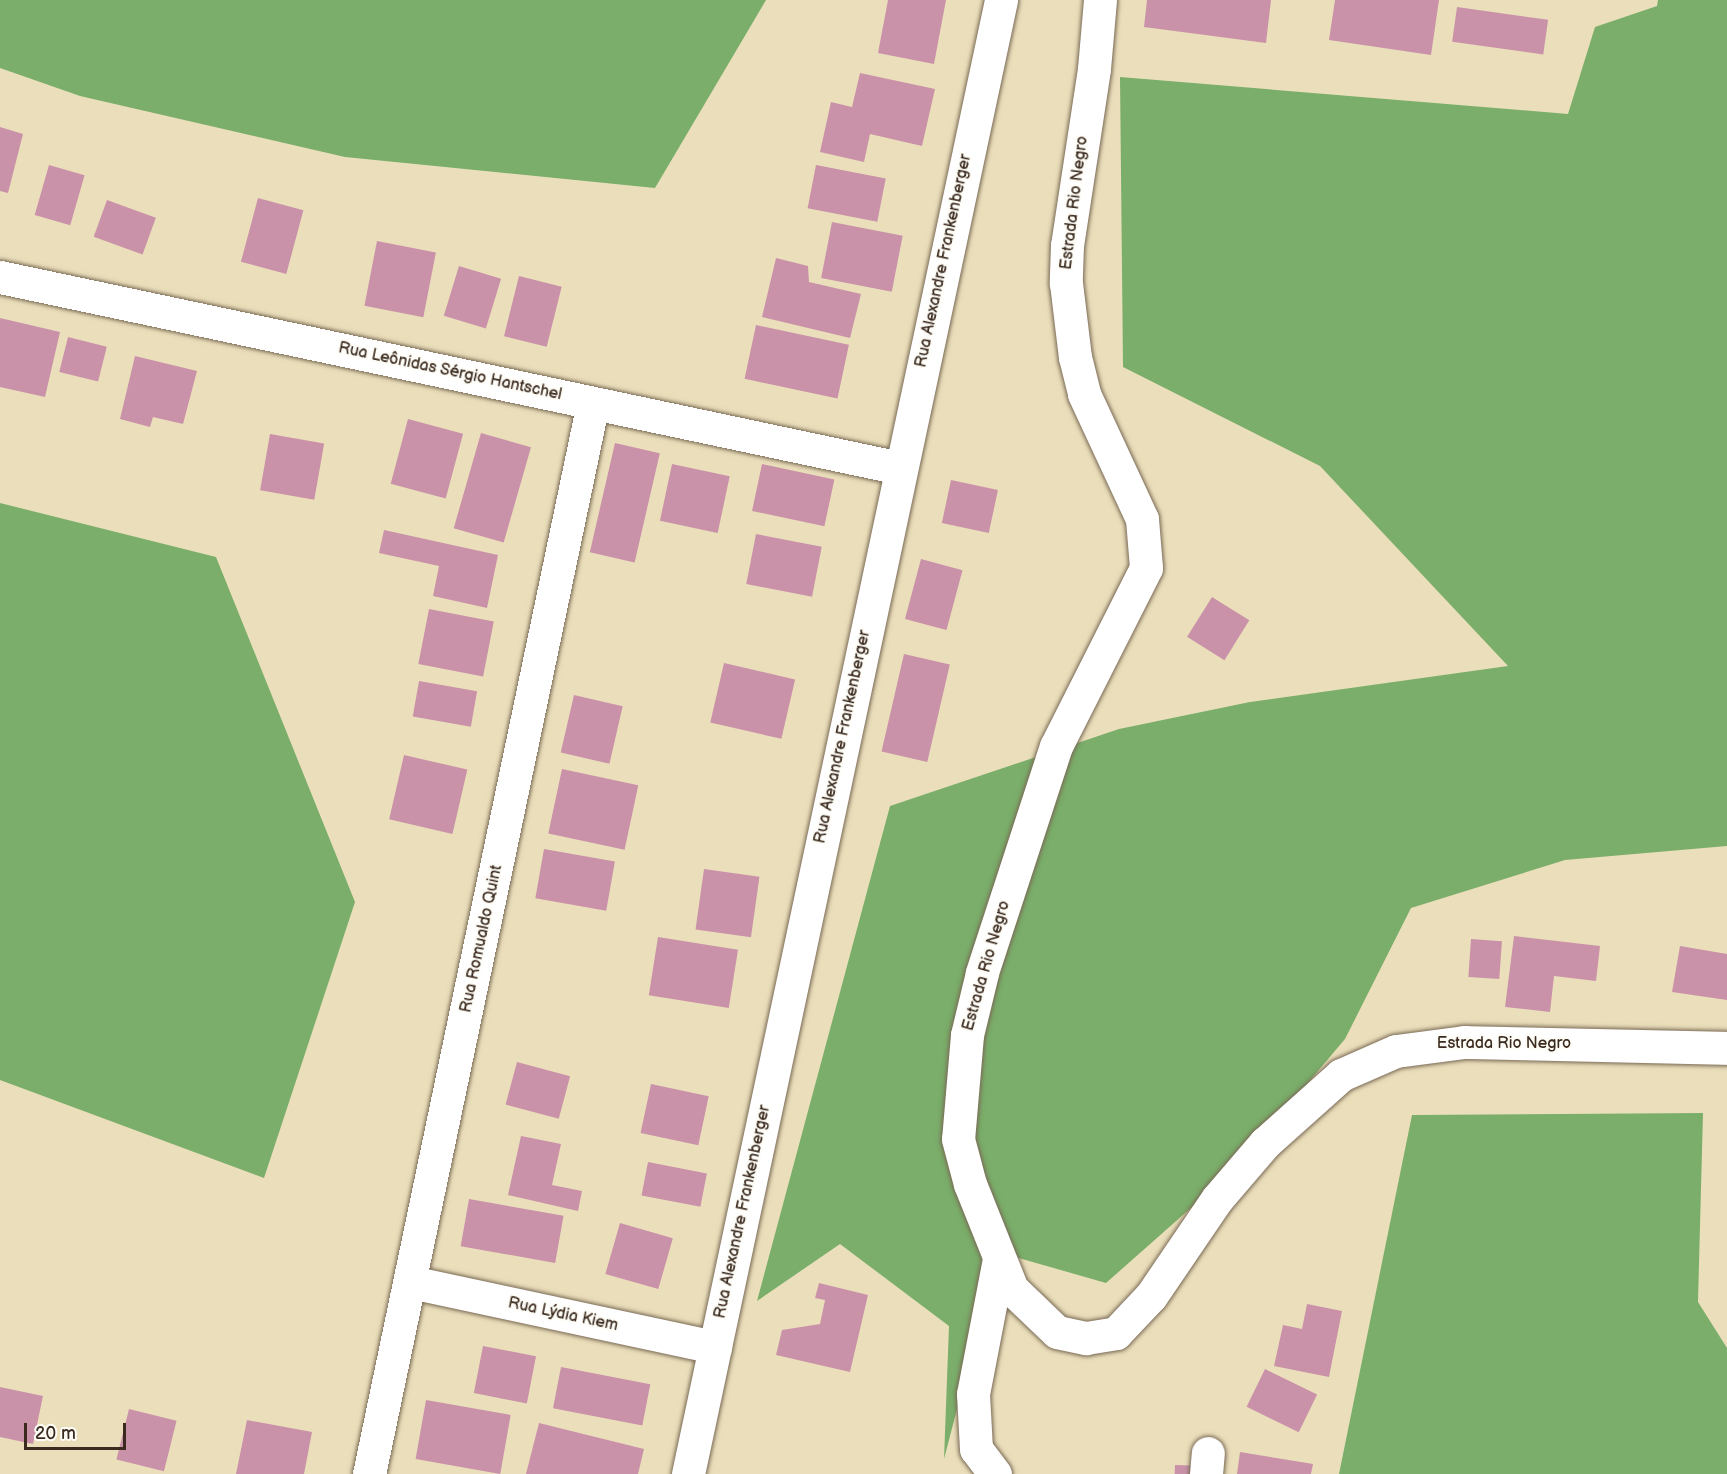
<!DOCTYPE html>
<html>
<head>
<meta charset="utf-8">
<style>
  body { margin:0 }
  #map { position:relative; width:1727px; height:1474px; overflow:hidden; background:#ebdfbb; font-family:"Balsamiq Sans",sans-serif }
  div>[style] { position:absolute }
  .forest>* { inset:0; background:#7aae6a }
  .building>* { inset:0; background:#ca92a9; transform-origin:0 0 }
  .roads { filter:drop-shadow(0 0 2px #796955) drop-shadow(0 0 2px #796955) }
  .minor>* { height:33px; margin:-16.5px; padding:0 16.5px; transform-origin:16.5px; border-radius:16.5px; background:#fff }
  span { translate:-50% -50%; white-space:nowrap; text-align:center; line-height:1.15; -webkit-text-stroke:4.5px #fdfcf7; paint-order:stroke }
  .street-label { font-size:16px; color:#3b2a1e }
  .scale { position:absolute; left:24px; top:1423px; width:102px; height:27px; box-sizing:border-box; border:3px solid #3b2a1e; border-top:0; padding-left:8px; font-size:18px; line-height:21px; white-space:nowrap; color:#3b2a1e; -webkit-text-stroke:4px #fdfcf7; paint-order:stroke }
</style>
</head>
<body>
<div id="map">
  <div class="forest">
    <div style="clip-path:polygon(0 0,766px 0,655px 188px,345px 157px,80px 96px,0 68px)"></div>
    <div style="clip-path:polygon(1658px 0,1727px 0,1727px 846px,1565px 860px,1411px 908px,1345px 1039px,1235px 1169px,1106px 1283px,998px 1252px,944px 1459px,949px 1326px,840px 1244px,757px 1301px,890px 806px,1119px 729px,1250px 702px,1508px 666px,1320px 466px,1123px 367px,1120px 77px,1568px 114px,1595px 27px,1657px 6px)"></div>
    <div style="clip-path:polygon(0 503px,216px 557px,355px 902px,264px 1178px,0 1080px)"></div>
    <div style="clip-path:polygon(1703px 1113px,1698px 1302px,1727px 1348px,1727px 1474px,1339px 1474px,1412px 1115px)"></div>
  </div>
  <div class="building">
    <div style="clip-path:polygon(888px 0,946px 0,934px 64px,878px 53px)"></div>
    <div style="clip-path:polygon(1147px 0,1271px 0,1266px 43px,1144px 27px)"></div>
    <div style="clip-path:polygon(1335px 0,1439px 0,1431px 55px,1329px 40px)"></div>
    <div style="left:1457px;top:7px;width:92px;height:35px;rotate:8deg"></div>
    <div style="clip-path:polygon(860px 73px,935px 89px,922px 146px,870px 134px,864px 162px,820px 152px,831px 102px,852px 107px)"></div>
    <div style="clip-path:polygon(0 127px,23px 134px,8px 193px,0 191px)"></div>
    <div style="left:49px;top:165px;width:37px;height:52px;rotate:16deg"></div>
    <div style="left:816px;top:165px;width:71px;height:44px;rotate:11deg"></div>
    <div style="left:258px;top:198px;width:47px;height:66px;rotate:15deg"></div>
    <div style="left:107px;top:200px;width:52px;height:39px;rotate:20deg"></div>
    <div style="left:832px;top:222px;width:72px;height:57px;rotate:11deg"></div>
    <div style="left:377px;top:241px;width:60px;height:66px;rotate:11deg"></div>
    <div style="clip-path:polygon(776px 258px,808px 266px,809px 282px,861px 294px,850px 338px,762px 317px)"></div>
    <div style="left:459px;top:266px;width:44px;height:52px;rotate:17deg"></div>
    <div style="left:519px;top:276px;width:44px;height:62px;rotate:14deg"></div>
    <div style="clip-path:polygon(0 318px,60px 332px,45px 397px,0 387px)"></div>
    <div style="left:756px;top:325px;width:95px;height:55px;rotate:12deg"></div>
    <div style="left:68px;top:337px;width:40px;height:36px;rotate:14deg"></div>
    <div style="clip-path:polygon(135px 356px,197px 371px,183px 424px,153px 417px,150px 427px,120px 419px)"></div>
    <div style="left:408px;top:419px;width:57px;height:67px;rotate:15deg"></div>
    <div style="left:481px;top:433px;width:52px;height:99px;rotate:16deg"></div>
    <div style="left:270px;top:434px;width:55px;height:57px;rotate:10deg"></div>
    <div style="left:615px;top:443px;width:46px;height:112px;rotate:13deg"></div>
    <div style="left:672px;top:464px;width:59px;height:58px;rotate:12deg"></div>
    <div style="left:762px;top:464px;width:74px;height:48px;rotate:12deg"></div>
    <div style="left:951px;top:480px;width:48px;height:44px;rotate:12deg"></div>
    <div style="clip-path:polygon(384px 530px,498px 555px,487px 608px,433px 596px,439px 566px,379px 553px)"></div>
    <div style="left:756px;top:534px;width:67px;height:51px;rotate:11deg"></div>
    <div style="left:921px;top:559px;width:43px;height:62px;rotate:15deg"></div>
    <div style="left:1212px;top:597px;width:44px;height:47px;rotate:32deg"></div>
    <div style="left:429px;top:609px;width:66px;height:56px;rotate:11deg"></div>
    <div style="left:904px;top:654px;width:47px;height:100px;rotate:13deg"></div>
    <div style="left:724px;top:663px;width:73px;height:61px;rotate:13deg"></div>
    <div style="left:419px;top:681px;width:59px;height:36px;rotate:10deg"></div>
    <div style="left:574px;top:695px;width:50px;height:59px;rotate:13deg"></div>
    <div style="left:404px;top:755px;width:65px;height:66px;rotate:13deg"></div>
    <div style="left:562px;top:769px;width:78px;height:66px;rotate:12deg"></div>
    <div style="left:544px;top:849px;width:72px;height:50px;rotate:10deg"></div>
    <div style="left:704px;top:869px;width:56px;height:61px;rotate:8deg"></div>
    <div style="clip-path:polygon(1514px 936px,1600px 946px,1596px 981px,1554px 976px,1550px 1012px,1505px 1007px)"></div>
    <div style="left:658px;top:937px;width:81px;height:59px;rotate:9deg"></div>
    <div style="left:1471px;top:939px;width:31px;height:38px;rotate:4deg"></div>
    <div style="clip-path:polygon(1680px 946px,1727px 954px,1727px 1000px,1672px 992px)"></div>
    <div style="left:517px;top:1062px;width:55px;height:44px;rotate:15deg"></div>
    <div style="left:651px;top:1084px;width:59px;height:50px;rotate:12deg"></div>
    <div style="clip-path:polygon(521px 1136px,561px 1144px,552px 1185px,582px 1191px,578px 1211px,508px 1195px)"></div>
    <div style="left:648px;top:1162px;width:60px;height:34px;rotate:11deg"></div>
    <div style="left:469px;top:1199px;width:96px;height:48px;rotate:10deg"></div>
    <div style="left:620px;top:1223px;width:55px;height:53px;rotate:16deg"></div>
    <div style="clip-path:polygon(819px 1283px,868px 1295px,850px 1372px,776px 1355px,782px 1330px,820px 1324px,825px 1300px,815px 1298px)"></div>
    <div style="clip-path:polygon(1307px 1304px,1342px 1311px,1329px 1377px,1274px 1366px,1283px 1325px,1302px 1329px)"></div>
    <div style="left:483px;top:1346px;width:54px;height:48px;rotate:11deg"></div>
    <div style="left:561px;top:1367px;width:91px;height:42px;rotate:11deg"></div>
    <div style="left:1265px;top:1369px;width:58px;height:42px;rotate:26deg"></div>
    <div style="clip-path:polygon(0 1387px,43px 1396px,33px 1444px,0 1437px)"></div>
    <div style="left:426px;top:1400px;width:86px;height:60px;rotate:10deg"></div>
    <div style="left:129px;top:1409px;width:49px;height:52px;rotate:14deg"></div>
    <div style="clip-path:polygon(247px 1420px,312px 1432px,304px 1474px,236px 1474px)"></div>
    <div style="clip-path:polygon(539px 1423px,644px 1449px,638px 1474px,526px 1474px)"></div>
    <div style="clip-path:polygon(1240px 1452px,1313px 1464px,1311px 1474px,1237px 1474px)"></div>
    <div style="left:1175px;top:1465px;width:24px;height:9px;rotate:2deg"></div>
  </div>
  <div class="roads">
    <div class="minor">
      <div style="left:1100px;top:0;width:69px;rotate:95deg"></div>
      <div style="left:1094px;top:69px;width:178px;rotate:98.7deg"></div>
      <div style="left:1067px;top:245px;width:38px;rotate:92deg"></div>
      <div style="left:1066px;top:283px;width:75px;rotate:83.1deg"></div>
      <div style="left:1075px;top:357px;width:38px;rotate:76deg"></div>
      <div style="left:1084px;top:394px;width:138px;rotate:65.1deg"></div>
      <div style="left:1142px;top:519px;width:49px;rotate:85.3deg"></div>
      <div style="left:1146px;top:568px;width:199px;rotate:116.8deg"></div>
      <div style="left:1056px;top:746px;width:239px;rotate:108.1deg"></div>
      <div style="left:982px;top:973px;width:64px;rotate:103.6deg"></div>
      <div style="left:967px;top:1035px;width:104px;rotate:94.9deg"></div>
      <div style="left:958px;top:1139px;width:47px;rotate:75.1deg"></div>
      <div style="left:970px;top:1184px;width:113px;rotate:68.2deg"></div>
      <div style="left:1012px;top:1289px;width:62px;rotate:43.7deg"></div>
      <div style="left:1057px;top:1332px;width:30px;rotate:12deg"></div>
      <div style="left:1086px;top:1338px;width:30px;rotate:-9deg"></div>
      <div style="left:1116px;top:1333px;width:51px;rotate:-46.6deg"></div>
      <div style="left:1151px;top:1296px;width:117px;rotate:-55.8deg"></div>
      <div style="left:1217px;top:1199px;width:74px;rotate:-49.4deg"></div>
      <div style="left:1265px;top:1143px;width:102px;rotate:-41.8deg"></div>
      <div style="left:1341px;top:1075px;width:60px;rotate:-23.6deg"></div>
      <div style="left:1396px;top:1051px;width:69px;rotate:-7.5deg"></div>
      <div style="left:1464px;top:1042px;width:263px;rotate:1.3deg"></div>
      <div style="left:0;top:277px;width:920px;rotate:11.98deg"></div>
      <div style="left:411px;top:1282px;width:311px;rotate:12.1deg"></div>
      <div style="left:369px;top:1474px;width:1094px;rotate:-78.19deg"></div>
      <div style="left:688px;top:1474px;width:1507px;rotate:-78.01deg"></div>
      <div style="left:995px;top:1474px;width:31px;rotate:-127deg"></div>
      <div style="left:976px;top:1449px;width:55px;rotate:-93.1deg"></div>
      <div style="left:973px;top:1394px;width:137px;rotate:-79.1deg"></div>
      <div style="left:1206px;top:1474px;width:21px;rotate:-85deg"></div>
    </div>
  </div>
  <div class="street-label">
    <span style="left:1075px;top:203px;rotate:-83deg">Estrada Rio Negro</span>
    <span style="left:944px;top:261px;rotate:-78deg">Rua Alexandre Frankenberger</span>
    <span style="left:450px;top:372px;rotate:12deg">Rua Leônidas Sérgio Hantschel</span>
    <span style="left:843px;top:737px;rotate:-78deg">Rua Alexandre Frankenberger</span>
    <span style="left:482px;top:939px;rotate:-78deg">Rua Romualdo Quint</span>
    <span style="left:987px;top:966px;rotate:-74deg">Estrada Rio Negro</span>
    <span style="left:1504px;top:1044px">Estrada Rio Negro</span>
    <span style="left:743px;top:1212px;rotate:-78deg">Rua Alexandre Frankenberger</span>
    <span style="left:563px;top:1315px;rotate:12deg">Rua Lýdia Kiem</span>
  </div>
  <div class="scale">20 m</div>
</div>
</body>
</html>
